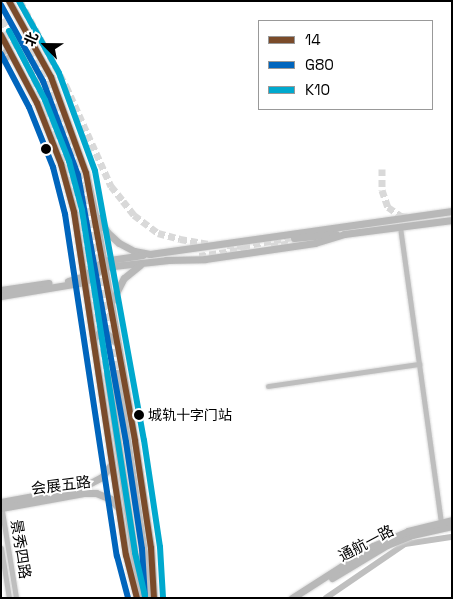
<!DOCTYPE html>
<html>
<head>
<meta charset="utf-8">
<style>
  body { margin:0 }
  #map { position:relative; width:453px; height:599px; overflow:hidden; background:#fff; font-family:"Space Grotesk","Noto Sans SC",sans-serif }
  div>[style] { position:absolute }
  .canal>* { height:5.5px; margin:-2.75px; padding:0 2.75px; transform-origin:2.75px; border-radius:2.75px; background:#bfbfbf }
  .secondary-tunnel>* { height:7px; margin-top:-3.5px; transform-origin:0; background:repeating-linear-gradient(90deg,#d9d9d9 0 7px,transparent 0 10.5px) }
  .trunk-tunnel>* { height:8px; margin-top:-4px; transform-origin:0; background:repeating-linear-gradient(90deg,#d9d9d9 0 8px,transparent 0 12px) }
  .roads { filter:drop-shadow(0 0 1px #dbdbdb) drop-shadow(0 0 1px #dbdbdb) }
  .minor>* { height:5px; margin:-2.5px; padding:0 2.5px; transform-origin:2.5px; border-radius:2.5px; background:#bebebe }
  .secondary>* { height:7px; margin:-3.5px; padding:0 3.5px; transform-origin:3.5px; border-radius:3.5px; background:#b8b8b8 }
  .trunk>* { height:8px; margin:-4px; padding:0 4px; transform-origin:4px; border-radius:4px; background:#bebebe }
  .bus-1>* { height:6px; margin:-3px; padding:0 3px; transform-origin:3px; border-radius:3px; background:#7a4b2a }
  .bus-2>* { height:6px; margin:-3px; padding:0 3px; transform-origin:3px; border-radius:3px; background:#0065bd }
  .bus-3>* { height:6px; margin:-3px; padding:0 3px; transform-origin:3px; border-radius:3px; background:#00a9ce }
  .dots>* { width:14px; height:14px; translate:-50% -50%; box-sizing:border-box; border:2px solid #fff; border-radius:50% }
  span { translate:-50% -50%; white-space:nowrap; text-align:center; line-height:1.15; -webkit-text-stroke:4px #fff; paint-order:stroke }
  .bus-label { font-size:14px; color:#000 }
  .left { translate:0 -50%; text-align:left }
  .street-label { font-size:15px; color:#000 }
  .frame { position:absolute; inset:0; border:2px solid #000; pointer-events:none }
  .legend { position:absolute; left:258px; top:20px; width:175px; height:90px; box-sizing:border-box; background:#fff; border:1px solid #999; margin:0; padding:6px 9px; list-style:none; font-size:15px; color:#000 }
  .legend li { display:flex; align-items:center; gap:10px; height:25px }
  .legend b { width:25px; border:1px solid #999 }
  .north { position:absolute; left:20px; top:20px; width:50px; height:50px; -webkit-text-stroke:4px #fff; paint-order:stroke; rotate:293deg; font-size:14px; font-weight:700; line-height:20px; text-align:center; color:#000 }
  .north::after { content:''; display:block; margin:auto; width:18px; height:22px; background:#000; clip-path:polygon(50% 0,100% 100%,50% 72%,0 100%) }
</style>
</head>
<body>
<div id="map">
  <div class="canal">
    <div style="left:326px;top:598px;width:96px;rotate:-34.4deg"></div>
    <div style="left:405px;top:544px;width:48px;rotate:-8.5deg"></div>
  </div>
  <div class="secondary-tunnel">
    <div style="left:20px;top:1px;width:97px;rotate:61.6deg"></div>
    <div style="left:66px;top:86px;width:110px;rotate:65.8deg"></div>
    <div style="left:111px;top:186px;width:19px;rotate:51deg"></div>
    <div style="left:123px;top:201px;width:18px;rotate:52deg"></div>
    <div style="left:134px;top:215px;width:30px;rotate:37deg"></div>
    <div style="left:158px;top:233px;width:23px;rotate:15deg"></div>
    <div style="left:180px;top:239px;width:29px;rotate:10deg"></div>
    <div style="left:382px;top:169px;width:21px;rotate:90deg"></div>
    <div style="left:382px;top:190px;width:18px;rotate:71deg"></div>
    <div style="left:388px;top:207px;width:16px;rotate:35deg"></div>
    <div style="left:401px;top:216px;width:7px;rotate:8deg"></div>
    <div style="left:227px;top:245px;width:16px;rotate:4deg"></div>
    <div style="left:243px;top:246px;width:56px;rotate:-10.3deg"></div>
    <div style="left:271px;top:246px;width:34px;rotate:-8deg"></div>
    <div style="left:199px;top:256px;width:48px;rotate:-8.5deg"></div>
  </div>
  <div class="trunk-tunnel">
    <div style="left:1px;top:20px;width:44px;rotate:58.1deg"></div>
    <div style="left:24px;top:57px;width:56px;rotate:64.8deg"></div>
    <div style="left:48px;top:108px;width:60px;rotate:71.6deg"></div>
    <div style="left:67px;top:165px;width:91px;rotate:76.7deg"></div>
    <div style="left:88px;top:254px;width:123px;rotate:80.6deg"></div>
    <div style="left:26px;top:38px;width:84px;rotate:65.3deg"></div>
    <div style="left:61px;top:114px;width:74px;rotate:73.5deg"></div>
    <div style="left:82px;top:185px;width:71px;rotate:76.2deg"></div>
    <div style="left:99px;top:254px;width:121px;rotate:81.5deg"></div>
  </div>
  <div class="roads">
    <div class="minor">
      <div style="left:1px;top:54px;width:10px;rotate:-37deg"></div>
      <div style="left:1px;top:61px;width:13px;rotate:-32deg"></div>
      <div style="left:400px;top:227px;width:297px;rotate:82.1deg"></div>
      <div style="left:268px;top:386px;width:153px;rotate:-8.3deg"></div>
      <div style="left:1px;top:505px;width:94px;rotate:80.8deg"></div>
      <div style="left:1px;top:548px;width:51px;rotate:80.9deg"></div>
    </div>
    <div class="secondary">
      <div style="left:9px;top:1px;width:87px;rotate:61.1deg"></div>
      <div style="left:51px;top:77px;width:102px;rotate:70deg"></div>
      <div style="left:86px;top:173px;width:52px;rotate:77.8deg"></div>
      <div style="left:97px;top:224px;width:220px;rotate:80.1deg"></div>
      <div style="left:135px;top:441px;width:108px;rotate:81.5deg"></div>
      <div style="left:151px;top:548px;width:50px;rotate:86.6deg"></div>
      <div style="left:1px;top:35px;width:77px;rotate:62.1deg"></div>
      <div style="left:37px;top:103px;width:66px;rotate:68.5deg"></div>
      <div style="left:61px;top:164px;width:50px;rotate:74.8deg"></div>
      <div style="left:74px;top:212px;width:347px;rotate:81.4deg"></div>
      <div style="left:126px;top:555px;width:44px;rotate:75.7deg"></div>
      <div style="left:98px;top:218px;width:17px;rotate:57deg"></div>
      <div style="left:107px;top:232px;width:16px;rotate:43deg"></div>
      <div style="left:119px;top:243px;width:17px;rotate:28deg"></div>
      <div style="left:134px;top:251px;width:16px;rotate:11deg"></div>
      <div style="left:150px;top:254px;width:305px;rotate:-8.1deg"></div>
      <div style="left:294px;top:238px;width:42px;rotate:-5.4deg"></div>
      <div style="left:166px;top:260px;width:39px;rotate:-1deg"></div>
      <div style="left:205px;top:259px;width:111px;rotate:-8.3deg"></div>
      <div style="left:315px;top:243px;width:30px;rotate:-17deg"></div>
      <div style="left:344px;top:234px;width:109px;rotate:-7.4deg"></div>
      <div style="left:68px;top:281px;width:17px;rotate:-17deg"></div>
      <div style="left:84px;top:276px;width:24px;rotate:-38deg"></div>
      <div style="left:103px;top:261px;width:40px;rotate:-8.5deg"></div>
      <div style="left:1px;top:290px;width:48px;rotate:-8.5deg"></div>
      <div style="left:1px;top:296px;width:85px;rotate:-9.5deg"></div>
      <div style="left:85px;top:282px;width:24px;rotate:-38deg"></div>
      <div style="left:104px;top:267px;width:65px;rotate:-6.1deg"></div>
      <div style="left:111px;top:303px;width:28px;rotate:-63deg"></div>
      <div style="left:124px;top:278px;width:21px;rotate:-39deg"></div>
      <div style="left:93px;top:339px;width:10px;rotate:-45deg"></div>
      <div style="left:100px;top:332px;width:4px;rotate:-14deg"></div>
      <div style="left:104px;top:331px;width:18px;rotate:43deg"></div>
      <div style="left:1px;top:502px;width:83px;rotate:-10.4deg"></div>
      <div style="left:83px;top:487px;width:21px;rotate:-28deg"></div>
      <div style="left:102px;top:477px;width:17px;rotate:-54deg"></div>
      <div style="left:1px;top:508px;width:84px;rotate:-10.2deg"></div>
      <div style="left:84px;top:493px;width:12px"></div>
      <div style="left:96px;top:493px;width:16px;rotate:22deg"></div>
      <div style="left:111px;top:499px;width:13px;rotate:51deg"></div>
      <div style="left:332px;top:578px;width:64px;rotate:-31deg"></div>
      <div style="left:387px;top:545px;width:27px;rotate:-22deg"></div>
      <div style="left:412px;top:535px;width:41px;rotate:-12.7deg"></div>
      <div style="left:292px;top:598px;width:96px;rotate:-32.7deg"></div>
      <div style="left:373px;top:546px;width:38px;rotate:-23deg"></div>
      <div style="left:408px;top:531px;width:45px;rotate:-14deg"></div>
    </div>
    <div class="trunk">
      <div style="left:117px;top:374px;width:227px;rotate:81.4deg"></div>
      <div style="left:108px;top:375px;width:225px;rotate:81.6deg"></div>
    </div>
  </div>
  <div class="bus-1">
    <div style="left:9px;top:1px;width:87px;rotate:61.1deg"></div>
    <div style="left:51px;top:77px;width:102px;rotate:70deg"></div>
    <div style="left:86px;top:173px;width:272px;rotate:79.6deg"></div>
    <div style="left:135px;top:441px;width:108px;rotate:81.5deg"></div>
    <div style="left:151px;top:548px;width:50px;rotate:86.6deg"></div>
    <div style="left:1px;top:35px;width:77px;rotate:62.1deg"></div>
    <div style="left:37px;top:103px;width:66px;rotate:68.5deg"></div>
    <div style="left:61px;top:164px;width:50px;rotate:74.8deg"></div>
    <div style="left:74px;top:212px;width:347px;rotate:81.4deg"></div>
    <div style="left:126px;top:555px;width:44px;rotate:75.7deg"></div>
  </div>
  <div class="bus-2">
    <div style="left:1px;top:5px;width:87px;rotate:61.1deg"></div>
    <div style="left:43px;top:81px;width:100px;rotate:69.6deg"></div>
    <div style="left:78px;top:175px;width:271px;rotate:79.8deg"></div>
    <div style="left:126px;top:442px;width:108px;rotate:81.5deg"></div>
    <div style="left:142px;top:549px;width:49px;rotate:86.5deg"></div>
    <div style="left:1px;top:54px;width:60px;rotate:62.2deg"></div>
    <div style="left:29px;top:107px;width:65px;rotate:68.2deg"></div>
    <div style="left:53px;top:167px;width:49px;rotate:75.7deg"></div>
    <div style="left:65px;top:214px;width:346px;rotate:81.4deg"></div>
    <div style="left:117px;top:556px;width:43px;rotate:75.3deg"></div>
  </div>
  <div class="bus-3">
    <div style="left:19px;top:1px;width:82px;rotate:60.9deg"></div>
    <div style="left:59px;top:73px;width:104px;rotate:69.8deg"></div>
    <div style="left:95px;top:171px;width:273px;rotate:79.7deg"></div>
    <div style="left:144px;top:440px;width:108px;rotate:81.5deg"></div>
    <div style="left:160px;top:547px;width:50px;rotate:86.6deg"></div>
    <div style="left:9px;top:31px;width:78px;rotate:62.4deg"></div>
    <div style="left:45px;top:100px;width:66px;rotate:68.5deg"></div>
    <div style="left:69px;top:161px;width:51px;rotate:75.1deg"></div>
    <div style="left:82px;top:210px;width:347px;rotate:81.2deg"></div>
    <div style="left:135px;top:553px;width:44px;rotate:76.9deg"></div>
  </div>
  <div class="dots">
    <div style="left:46px;top:149px;background:#000"></div>
    <div style="left:139px;top:415px;background:#000"></div>
  </div>
  <div class="bus-label">
    <span class="left" style="left:148px;top:415px">城轨十字门站</span>
  </div>
  <div class="street-label">
    <span style="left:61px;top:485px;rotate:-7deg">会展五路</span>
    <span style="left:366px;top:543px;rotate:-28deg">通航一路</span>
    <span style="left:21px;top:549px;rotate:81deg">景秀四路</span>
  </div>
  <div class="frame"></div>
  <ul class="legend">
  <li><b style="height:6px;background:#7a4b2a"></b>14</li>
  <li><b style="height:6px;background:#0065bd"></b>G80</li>
  <li><b style="height:6px;background:#00a9ce"></b>K10</li>
  </ul>
  <div class="north">北</div>
</div>
</body>
</html>
